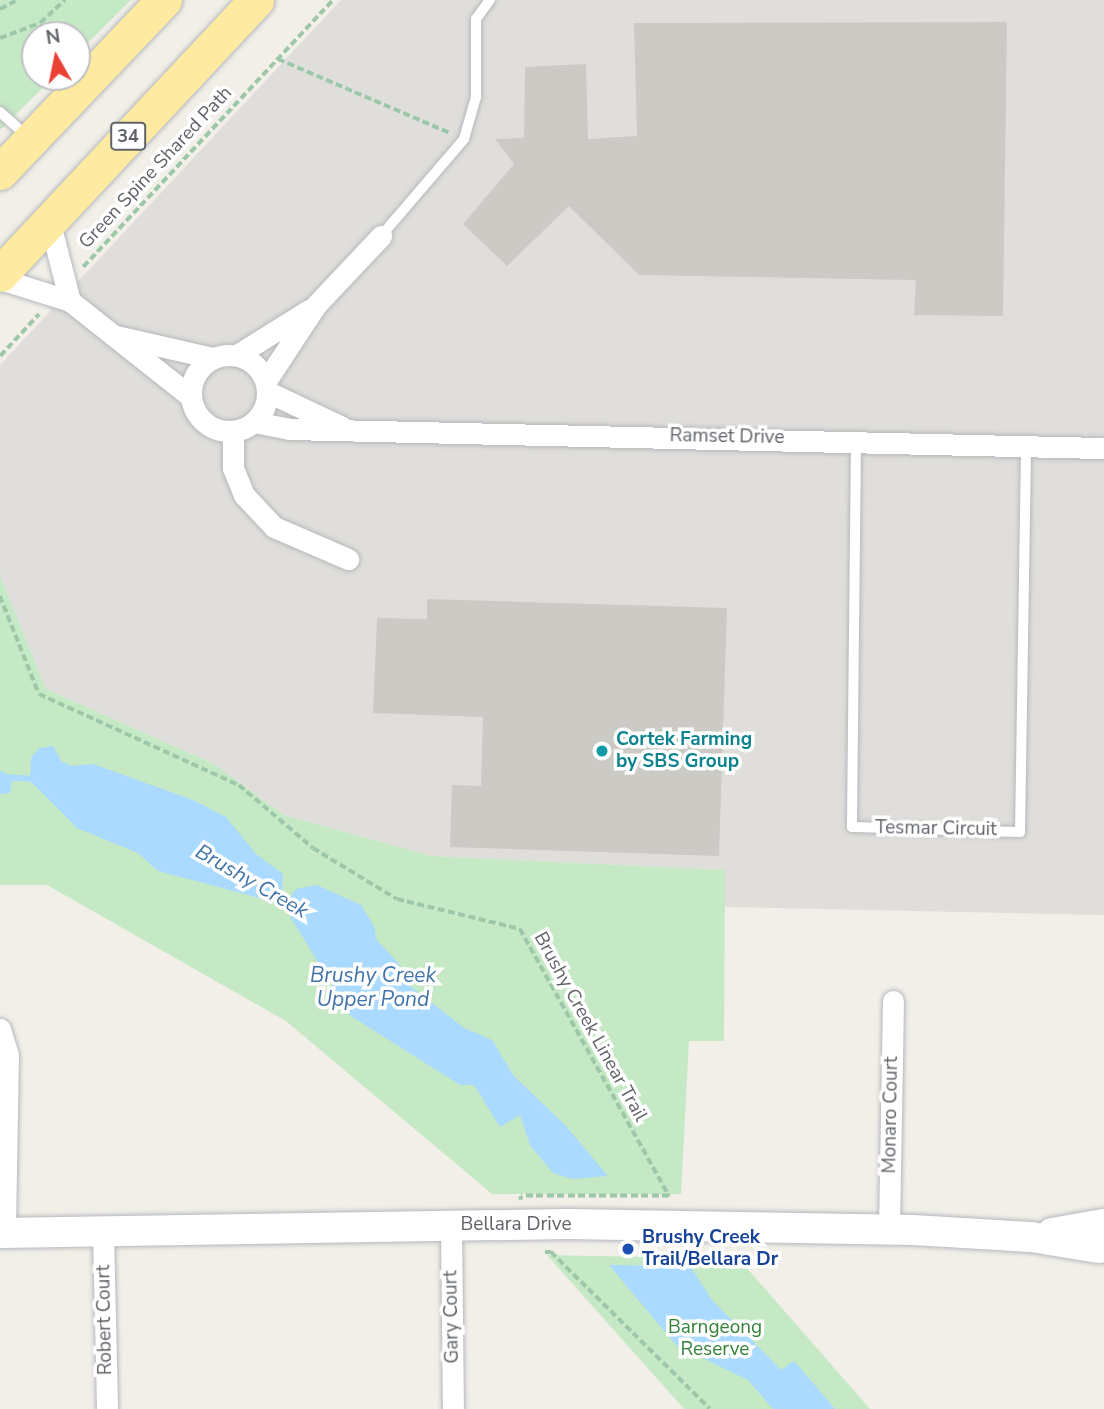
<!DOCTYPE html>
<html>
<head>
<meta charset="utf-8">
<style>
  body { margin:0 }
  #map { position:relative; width:1104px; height:1409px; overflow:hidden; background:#f1efe8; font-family:"Nunito Sans",sans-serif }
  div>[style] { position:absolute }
  .industrial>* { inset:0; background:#e0deda }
  .green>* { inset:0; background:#c5e8c5 }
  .water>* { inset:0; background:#aadaff }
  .stream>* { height:6px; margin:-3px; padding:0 3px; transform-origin:3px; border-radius:3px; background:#aadaff }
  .building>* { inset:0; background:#cccac5 }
  .path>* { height:3.5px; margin-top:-1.75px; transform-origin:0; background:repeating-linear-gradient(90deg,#9cc7a9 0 7px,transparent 0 10.5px) }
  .roads { filter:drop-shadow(0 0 2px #b5b8bc) drop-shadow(0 0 2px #b5b8bc) }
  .service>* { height:10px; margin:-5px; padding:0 5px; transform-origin:5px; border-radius:5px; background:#fff }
  .minor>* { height:21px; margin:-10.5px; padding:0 10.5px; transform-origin:10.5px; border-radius:10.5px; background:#fff }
  .minor>.ring { margin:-10.5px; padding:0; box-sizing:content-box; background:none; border:21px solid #fff; border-radius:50% }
  .secondary>* { height:30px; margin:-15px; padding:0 15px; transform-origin:15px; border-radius:15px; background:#fff }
  .trunk>* { height:35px; margin:-17.5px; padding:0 17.5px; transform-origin:17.5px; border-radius:17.5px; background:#feeaa1 }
  .dots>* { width:19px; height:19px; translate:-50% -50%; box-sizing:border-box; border:4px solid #fff; border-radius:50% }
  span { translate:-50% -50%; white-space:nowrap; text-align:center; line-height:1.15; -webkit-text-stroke:7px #fff; paint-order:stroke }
  .shield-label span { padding:2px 5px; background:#fff; border:2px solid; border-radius:5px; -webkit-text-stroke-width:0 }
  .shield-label { font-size:18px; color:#5f6368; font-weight:700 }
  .street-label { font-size:19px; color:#5f6368 }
  .culture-label { font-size:19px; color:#0d838f; font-weight:700 }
  .left { translate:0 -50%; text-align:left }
  .transit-label { font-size:19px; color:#164399; font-weight:700 }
  .park-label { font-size:19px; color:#348238 }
  .water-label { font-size:21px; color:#4174aa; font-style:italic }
  .north { position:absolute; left:21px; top:21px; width:70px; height:70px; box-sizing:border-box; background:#fff; border:2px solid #bfc1c3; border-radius:50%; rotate:351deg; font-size:19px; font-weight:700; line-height:28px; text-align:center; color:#5f6368 }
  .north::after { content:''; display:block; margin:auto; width:24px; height:32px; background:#ea4335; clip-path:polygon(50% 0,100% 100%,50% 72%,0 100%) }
</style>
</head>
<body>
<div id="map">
  <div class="industrial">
    <div style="clip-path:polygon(341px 0,1104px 0,1104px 915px,724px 907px,724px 870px,431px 856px,284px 815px,214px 764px,46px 689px,0 575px,0 365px)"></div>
  </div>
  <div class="green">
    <div style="clip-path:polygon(0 0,131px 0,77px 54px,77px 35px,35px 35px,35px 77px,54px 77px,0 130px)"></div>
    <div style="clip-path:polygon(0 575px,46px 689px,214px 764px,284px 815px,431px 856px,725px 870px,724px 1041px,689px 1041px,681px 1194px,492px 1194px,286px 1021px,47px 885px,0 885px)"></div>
    <div style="clip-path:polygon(547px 1255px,739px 1259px,870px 1409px,684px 1409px)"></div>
  </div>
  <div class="water">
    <div style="clip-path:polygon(53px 746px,61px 761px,71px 766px,93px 764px,193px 800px,226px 817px,256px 854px,283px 874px,282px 896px,275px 902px,158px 871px,138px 853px,77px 828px,30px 781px,31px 758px,39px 748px)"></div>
    <div style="clip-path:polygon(0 770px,12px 779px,10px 793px,0 794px)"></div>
    <div style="clip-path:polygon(317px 885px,361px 905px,374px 926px,376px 939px,399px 964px,409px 985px,464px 1028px,492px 1040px,514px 1076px,565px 1125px,608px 1176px,572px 1179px,553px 1173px,530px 1145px,520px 1115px,500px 1127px,474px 1085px,460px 1085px,351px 1016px,291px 918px,287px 902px,296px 889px)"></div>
    <div style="clip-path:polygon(609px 1265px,690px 1266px,712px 1300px,781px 1370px,794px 1361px,835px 1409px,773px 1409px,748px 1380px,676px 1345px)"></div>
  </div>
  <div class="stream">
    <div style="left:0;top:777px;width:37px;rotate:3deg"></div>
    <div style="left:275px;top:891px;width:24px;rotate:30deg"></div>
  </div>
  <div class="building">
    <div style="clip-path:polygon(1007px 22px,1003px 316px,914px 315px,916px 280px,639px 275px,569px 206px,507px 266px,463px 224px,514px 164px,495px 139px,524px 138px,525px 67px,586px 64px,588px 139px,637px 136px,634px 23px)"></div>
    <div style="clip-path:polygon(427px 599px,727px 608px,719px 856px,450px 847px,452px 785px,481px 786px,483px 717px,373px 713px,377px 618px,427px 619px)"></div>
  </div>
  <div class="path">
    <div style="left:0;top:9px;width:19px;rotate:-28deg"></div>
    <div style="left:0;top:38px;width:43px;rotate:-20.6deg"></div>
    <div style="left:40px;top:23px;width:34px;rotate:-43deg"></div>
    <div style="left:278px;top:59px;width:187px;rotate:23.3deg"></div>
    <div style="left:83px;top:267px;width:366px;rotate:-46.9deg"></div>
    <div style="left:0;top:356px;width:57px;rotate:-47.1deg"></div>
    <div style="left:0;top:596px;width:105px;rotate:68.3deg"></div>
    <div style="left:39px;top:694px;width:220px;rotate:24.5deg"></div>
    <div style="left:239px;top:785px;width:97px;rotate:40.4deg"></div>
    <div style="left:313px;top:848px;width:98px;rotate:31.3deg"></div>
    <div style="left:397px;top:899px;width:127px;rotate:13.7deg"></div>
    <div style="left:520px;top:929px;width:306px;rotate:60.8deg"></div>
    <div style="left:669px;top:1196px;width:148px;rotate:180deg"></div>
    <div style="left:521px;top:1196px;width:4px;rotate:90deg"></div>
    <div style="left:545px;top:1252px;width:6px"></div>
    <div style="left:551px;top:1252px;width:223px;rotate:44.6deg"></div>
  </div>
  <div class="roads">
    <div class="service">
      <div style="left:0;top:112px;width:36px;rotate:42deg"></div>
      <div style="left:381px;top:236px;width:128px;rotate:-49.4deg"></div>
      <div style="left:464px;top:139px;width:44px;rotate:-74.1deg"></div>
      <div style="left:476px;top:97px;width:78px;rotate:-90deg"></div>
      <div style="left:476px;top:19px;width:24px;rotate:-54deg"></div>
      <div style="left:856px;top:440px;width:387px;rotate:90.6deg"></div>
      <div style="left:852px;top:827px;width:168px;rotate:1.7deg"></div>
      <div style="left:1020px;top:832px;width:386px;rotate:-89.1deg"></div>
    </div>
    <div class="minor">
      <div style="left:49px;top:220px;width:84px;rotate:75.5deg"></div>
      <div style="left:0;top:279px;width:73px;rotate:17.4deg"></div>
      <div style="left:70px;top:301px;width:153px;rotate:38.4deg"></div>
      <div style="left:116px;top:336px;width:99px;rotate:12.8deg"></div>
      <div class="ring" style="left:191px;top:355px;width:55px;height:55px"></div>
      <div style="left:237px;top:355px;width:85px;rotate:-32deg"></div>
      <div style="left:266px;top:381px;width:91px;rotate:-56.7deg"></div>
      <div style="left:316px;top:305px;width:95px;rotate:-46.7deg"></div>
      <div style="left:268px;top:392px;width:82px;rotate:25.3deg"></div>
      <div style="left:254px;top:422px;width:36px;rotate:11deg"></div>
      <div style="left:289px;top:429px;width:815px;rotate:1.34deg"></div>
      <div style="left:233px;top:431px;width:37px;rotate:90deg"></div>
      <div style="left:233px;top:468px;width:29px;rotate:68deg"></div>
      <div style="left:244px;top:495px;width:44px;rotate:46.8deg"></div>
      <div style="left:274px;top:527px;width:81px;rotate:23.4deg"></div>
      <div style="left:0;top:1029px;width:27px;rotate:73deg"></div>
      <div style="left:8px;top:1055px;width:178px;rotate:91deg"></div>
      <div style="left:451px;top:1225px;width:184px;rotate:89.4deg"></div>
      <div style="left:889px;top:1229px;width:228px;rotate:-89deg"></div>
      <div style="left:103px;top:1231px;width:178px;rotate:88.7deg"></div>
    </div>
    <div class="secondary">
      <div style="left:0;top:1233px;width:568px;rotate:-0.91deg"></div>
      <div style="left:568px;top:1224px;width:345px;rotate:1deg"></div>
      <div style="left:913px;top:1230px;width:118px;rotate:3.4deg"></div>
      <div style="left:1031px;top:1237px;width:70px;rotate:9.1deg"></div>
      <div style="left:1052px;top:1233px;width:52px;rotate:-10deg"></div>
    </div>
    <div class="trunk">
      <div style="left:0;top:172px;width:238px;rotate:-46.4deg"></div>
      <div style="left:0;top:274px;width:375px;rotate:-46.9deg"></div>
    </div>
  </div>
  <div class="dots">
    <div style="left:602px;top:751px;background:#0f9aa8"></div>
    <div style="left:628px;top:1249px;background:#1a4fb4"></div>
  </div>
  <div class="shield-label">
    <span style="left:128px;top:136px">34</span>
  </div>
  <div class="street-label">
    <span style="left:156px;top:168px;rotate:-47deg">Green Spine Shared Path</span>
    <span style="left:727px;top:437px;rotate:1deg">Ramset Drive</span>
    <span style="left:936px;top:829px;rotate:1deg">Tesmar Circuit</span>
    <span style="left:590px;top:1027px;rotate:61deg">Brushy Creek Linear Trail</span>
    <span style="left:891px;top:1115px;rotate:-89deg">Monaro Court</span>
    <span style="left:516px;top:1225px">Bellara Drive</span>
    <span style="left:452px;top:1317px;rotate:-91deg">Gary Court</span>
    <span style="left:105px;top:1320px;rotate:-91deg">Robert Court</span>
  </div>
  <div class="culture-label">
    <span class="left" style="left:616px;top:751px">Cortek Farming<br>by SBS Group</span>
  </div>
  <div class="transit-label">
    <span class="left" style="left:642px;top:1249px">Brushy Creek<br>Trail/Bellara Dr</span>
  </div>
  <div class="park-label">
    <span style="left:715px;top:1339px">Barngeong<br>Reserve</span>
  </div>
  <div class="water-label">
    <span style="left:252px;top:881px;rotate:30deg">Brushy Creek</span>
    <span style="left:373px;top:987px">Brushy Creek<br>Upper Pond</span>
  </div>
  <div class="north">N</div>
</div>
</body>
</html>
